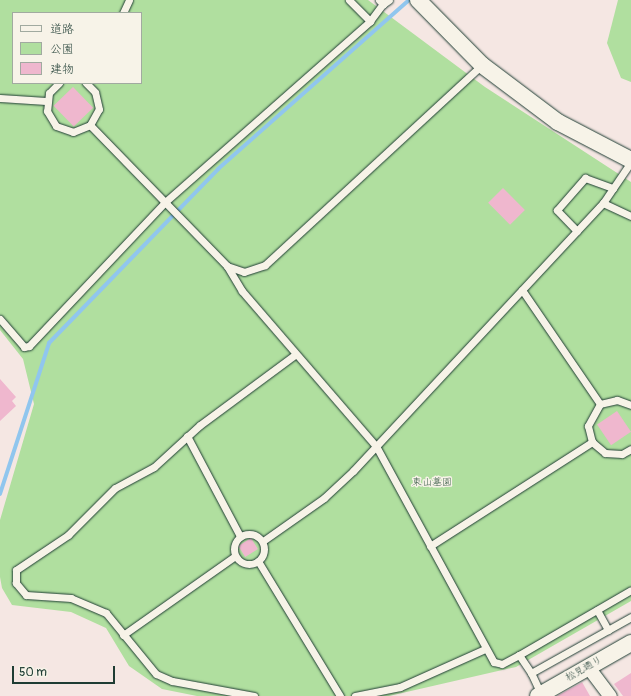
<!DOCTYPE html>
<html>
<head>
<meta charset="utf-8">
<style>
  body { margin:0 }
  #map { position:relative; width:631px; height:696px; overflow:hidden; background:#f5e7e3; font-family:Pangolin,"Klee One",sans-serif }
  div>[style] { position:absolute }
  .green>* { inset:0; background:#b0df9f }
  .stream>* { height:4px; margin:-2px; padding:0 2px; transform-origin:2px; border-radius:2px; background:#90c6ee }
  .building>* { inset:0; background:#efb7ce; transform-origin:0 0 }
  .roads { filter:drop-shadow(0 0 1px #1f3d34) drop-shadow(0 0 1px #1f3d34) }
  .service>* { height:7px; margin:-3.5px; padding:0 3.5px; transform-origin:3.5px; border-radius:3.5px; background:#f7f3e8 }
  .service>.ring { margin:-3.5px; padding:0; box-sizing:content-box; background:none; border:7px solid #f7f3e8; border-radius:50% }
  .minor>* { height:13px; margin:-6.5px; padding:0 6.5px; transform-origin:6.5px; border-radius:6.5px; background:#f7f3e8 }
  .tertiary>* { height:16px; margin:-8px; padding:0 8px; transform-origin:8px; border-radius:8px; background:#f7f3e8 }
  span { translate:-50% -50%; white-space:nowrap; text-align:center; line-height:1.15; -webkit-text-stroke:3px #f7f3e8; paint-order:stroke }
  .park-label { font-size:10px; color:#3c5d49 }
  .street-label { font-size:10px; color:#1f3d34 }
  .legend { position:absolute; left:12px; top:12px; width:130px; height:72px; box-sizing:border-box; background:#f7f3e8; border:1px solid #a1aaa0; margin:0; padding:5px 7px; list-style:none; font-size:12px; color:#1f3d34 }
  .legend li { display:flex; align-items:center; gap:8px; height:20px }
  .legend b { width:20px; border:1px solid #a1aaa0 }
  .scale { position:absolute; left:12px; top:666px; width:103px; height:18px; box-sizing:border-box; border:2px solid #1f3d34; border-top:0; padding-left:5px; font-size:12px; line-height:14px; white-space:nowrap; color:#1f3d34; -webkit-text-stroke:3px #f7f3e8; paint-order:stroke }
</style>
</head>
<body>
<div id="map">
  <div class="green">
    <div style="clip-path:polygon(evenodd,0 0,368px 0,485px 87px,631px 182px,631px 601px,516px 667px,389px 696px,197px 696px,162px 689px,129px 666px,106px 628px,71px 612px,12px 605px,2px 588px,0 577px,0 520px,34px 404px,23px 359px,0 330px,0 0,13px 13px,141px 13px,141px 83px,13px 83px,13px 13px)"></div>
    <div style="clip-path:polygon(618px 0,631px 0,631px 82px,621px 78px,607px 43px)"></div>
  </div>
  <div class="stream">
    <div style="left:0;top:494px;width:159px;rotate:-72deg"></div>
    <div style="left:49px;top:343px;width:243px;rotate:-45.8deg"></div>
    <div style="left:218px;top:169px;width:255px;rotate:-41.5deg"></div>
  </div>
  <div class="building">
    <div style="left:73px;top:87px;width:29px;height:27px;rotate:46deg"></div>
    <div style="left:503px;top:188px;width:31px;height:21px;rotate:45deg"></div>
    <div style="clip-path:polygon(0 379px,16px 397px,12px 401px,16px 406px,0 421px)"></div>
    <div style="left:617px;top:411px;width:25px;height:24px;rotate:56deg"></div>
    <div style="left:251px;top:538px;width:13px;height:15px;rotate:58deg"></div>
    <div style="clip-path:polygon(631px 673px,631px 696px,623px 696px,614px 684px)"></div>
    <div style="clip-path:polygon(582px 682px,590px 696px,557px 696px,581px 683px)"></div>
  </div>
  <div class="roads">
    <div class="service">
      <div style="left:349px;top:0;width:30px;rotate:45deg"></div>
      <div style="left:370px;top:21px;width:21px;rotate:-53deg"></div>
      <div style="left:379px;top:0;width:6px;rotate:45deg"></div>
      <div style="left:383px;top:4px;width:7px;rotate:-34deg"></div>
      <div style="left:123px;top:13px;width:14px;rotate:-65deg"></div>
      <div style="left:59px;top:83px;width:14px;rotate:135deg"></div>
      <div style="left:49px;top:93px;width:18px;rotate:96deg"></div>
      <div style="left:47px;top:111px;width:17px;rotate:59deg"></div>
      <div style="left:56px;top:126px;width:18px;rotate:19deg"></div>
      <div style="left:73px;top:132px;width:18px;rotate:-22deg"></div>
      <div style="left:90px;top:125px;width:18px;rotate:-61deg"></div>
      <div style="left:99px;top:109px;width:17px;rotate:-103deg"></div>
      <div style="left:95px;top:92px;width:13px;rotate:-135deg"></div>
      <div style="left:0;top:98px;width:46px;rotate:3.7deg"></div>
      <div style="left:90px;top:125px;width:197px;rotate:45.8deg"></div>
      <div style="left:227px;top:266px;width:18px;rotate:19deg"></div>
      <div style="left:244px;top:272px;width:22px;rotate:-18deg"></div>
      <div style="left:265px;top:265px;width:295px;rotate:-42.7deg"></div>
      <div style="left:603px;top:203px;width:31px;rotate:25deg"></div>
      <div style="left:577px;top:231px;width:29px;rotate:-134deg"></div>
      <div style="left:557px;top:210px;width:43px;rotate:-48.8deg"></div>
      <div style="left:585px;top:178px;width:30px;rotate:20deg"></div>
      <div style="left:227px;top:266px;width:29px;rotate:59deg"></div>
      <div style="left:242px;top:291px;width:205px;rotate:49.2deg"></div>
      <div style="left:376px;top:446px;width:246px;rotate:61.4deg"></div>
      <div style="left:494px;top:662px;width:8px;rotate:14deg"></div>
      <div style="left:502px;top:664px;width:19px;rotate:-28deg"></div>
      <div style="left:519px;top:655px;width:129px;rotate:-30.1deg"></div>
      <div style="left:522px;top:290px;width:138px;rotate:55.6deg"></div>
      <div style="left:0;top:319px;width:37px;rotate:49deg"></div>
      <div style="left:24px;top:347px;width:5px;rotate:-11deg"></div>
      <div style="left:29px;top:346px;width:198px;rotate:-46.6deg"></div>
      <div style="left:165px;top:202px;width:273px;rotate:-41.4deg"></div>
      <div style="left:631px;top:405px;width:15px;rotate:-160deg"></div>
      <div style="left:617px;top:400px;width:17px;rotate:167deg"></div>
      <div style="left:600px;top:404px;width:25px;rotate:119deg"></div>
      <div style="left:588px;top:426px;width:16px;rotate:76deg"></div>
      <div style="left:592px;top:442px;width:17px;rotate:40deg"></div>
      <div style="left:605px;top:453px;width:17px;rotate:3deg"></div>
      <div style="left:622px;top:454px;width:10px;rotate:-29deg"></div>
      <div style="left:187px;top:436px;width:113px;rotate:62.1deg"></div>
      <div class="ring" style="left:234px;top:534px;width:23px;height:23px"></div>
      <div style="left:263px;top:541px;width:75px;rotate:-35.2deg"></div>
      <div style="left:324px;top:498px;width:40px;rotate:-43deg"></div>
      <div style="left:353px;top:471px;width:367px;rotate:-47deg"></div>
      <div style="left:603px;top:203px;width:50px;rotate:-55.7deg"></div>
      <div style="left:430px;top:546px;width:193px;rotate:-32.7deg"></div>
      <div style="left:258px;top:561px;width:158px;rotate:58.7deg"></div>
      <div style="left:597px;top:610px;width:23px;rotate:61deg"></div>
      <div style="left:123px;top:635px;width:137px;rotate:-35.2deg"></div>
      <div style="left:519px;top:655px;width:22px;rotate:56deg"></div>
      <div style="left:541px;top:694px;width:23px;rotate:-115deg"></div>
      <div style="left:531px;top:673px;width:115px;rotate:-29.2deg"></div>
      <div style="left:254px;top:696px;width:83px;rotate:-169.6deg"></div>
      <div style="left:172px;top:681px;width:17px;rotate:-156deg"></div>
      <div style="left:156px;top:674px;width:79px;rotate:-129.3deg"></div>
      <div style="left:106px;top:613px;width:38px;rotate:-157deg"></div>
      <div style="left:71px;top:598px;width:45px;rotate:-176.2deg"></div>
      <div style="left:26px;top:595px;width:16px;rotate:-130deg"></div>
      <div style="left:16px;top:583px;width:13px;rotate:-90deg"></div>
      <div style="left:16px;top:570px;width:63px;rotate:-33.9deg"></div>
      <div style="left:68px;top:535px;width:66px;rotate:-45deg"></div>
      <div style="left:115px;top:488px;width:44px;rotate:-28.3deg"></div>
      <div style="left:154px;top:467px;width:62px;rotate:-42.4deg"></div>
      <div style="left:200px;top:425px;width:119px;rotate:-36.5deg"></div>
      <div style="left:355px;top:696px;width:46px;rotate:-11.3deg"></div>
      <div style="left:400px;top:687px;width:93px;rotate:-24.1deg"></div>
    </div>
    <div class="minor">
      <div style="left:588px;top:667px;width:36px;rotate:53deg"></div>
    </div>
    <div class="tertiary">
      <div style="left:418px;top:0;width:91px;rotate:45.4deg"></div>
      <div style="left:482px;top:65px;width:95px;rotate:36.9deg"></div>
      <div style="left:558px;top:122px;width:82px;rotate:27.5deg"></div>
      <div style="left:538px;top:696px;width:107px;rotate:-29.7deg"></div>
    </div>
  </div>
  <div class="park-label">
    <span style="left:432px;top:483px">東山墓園</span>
  </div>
  <div class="street-label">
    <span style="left:584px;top:669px;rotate:-30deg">松見通り</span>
  </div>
  <ul class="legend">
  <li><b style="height:5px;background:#f7f3e8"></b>道路</li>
  <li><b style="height:11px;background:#b0df9f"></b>公園</li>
  <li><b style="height:11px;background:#efb7ce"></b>建物</li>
  </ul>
  <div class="scale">50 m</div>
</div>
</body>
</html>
